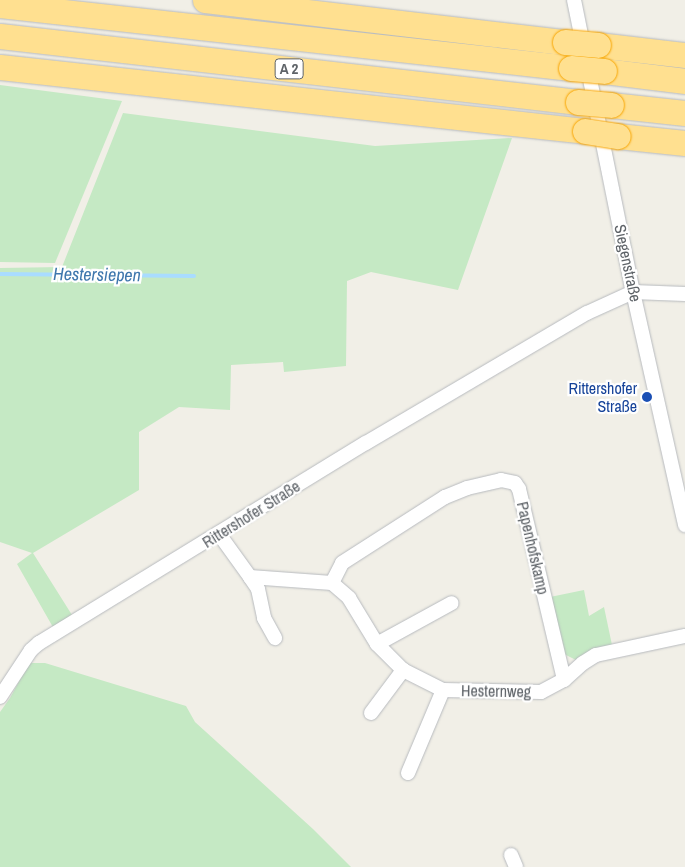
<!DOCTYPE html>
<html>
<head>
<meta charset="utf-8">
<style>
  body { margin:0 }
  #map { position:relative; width:685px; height:867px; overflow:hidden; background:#f1efe7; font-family:"Archivo Narrow",sans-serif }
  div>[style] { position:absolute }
  .green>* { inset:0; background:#c5e9c4 }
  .stream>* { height:4px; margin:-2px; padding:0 2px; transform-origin:2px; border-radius:2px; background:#a9dcff }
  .roads { filter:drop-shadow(0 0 1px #b7babe) drop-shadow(0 0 1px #b7babe) }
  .street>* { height:14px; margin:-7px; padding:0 7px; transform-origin:7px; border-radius:7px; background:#fff }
  .highway>* { height:25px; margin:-12.5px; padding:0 12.5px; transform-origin:12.5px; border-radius:12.5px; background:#ffe090 }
  .bridges { filter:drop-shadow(0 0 1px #f8a500) drop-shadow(0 0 1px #f8a500) }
  .highway-bridge>* { height:25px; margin:-12.5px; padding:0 12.5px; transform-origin:12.5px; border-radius:12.5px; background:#ffe090 }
  .dots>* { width:14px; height:14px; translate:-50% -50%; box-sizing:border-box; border:2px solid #fff; border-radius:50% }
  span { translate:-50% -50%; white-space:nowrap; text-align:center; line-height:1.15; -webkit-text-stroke:4.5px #fff; paint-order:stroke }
  .shield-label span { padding:1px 4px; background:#fff; border:1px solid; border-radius:4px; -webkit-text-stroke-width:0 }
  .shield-label { font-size:15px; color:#5e6368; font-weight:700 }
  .street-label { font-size:16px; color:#5e6368 }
  .transit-label { font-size:16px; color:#164399 }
  .right { translate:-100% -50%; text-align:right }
  .water-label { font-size:18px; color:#3f77ad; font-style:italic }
</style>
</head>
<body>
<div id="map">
  <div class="green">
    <div style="clip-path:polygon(0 85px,122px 101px,55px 263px,0 262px)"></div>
    <div style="clip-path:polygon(123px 113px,375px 146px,512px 138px,458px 290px,371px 272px,347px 281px,346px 366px,284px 372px,283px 362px,231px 365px,230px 410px,179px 407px,139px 432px,139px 490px,33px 553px,72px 615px,54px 629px,17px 564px,32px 553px,0 542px,0 268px,62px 267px)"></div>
    <div style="clip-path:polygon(584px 590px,589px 616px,604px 607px,612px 645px,576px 660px,564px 654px,550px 597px)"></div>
    <div style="clip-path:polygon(29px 663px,45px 663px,186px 706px,195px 722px,313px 829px,351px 867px,0 867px,0 712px,10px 698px)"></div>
  </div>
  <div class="stream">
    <div style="left:0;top:274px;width:194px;rotate:0.6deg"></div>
  </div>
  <div class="roads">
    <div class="street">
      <div style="left:574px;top:0;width:298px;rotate:78.6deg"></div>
      <div style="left:633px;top:292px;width:239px;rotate:77.4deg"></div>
      <div style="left:219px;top:534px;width:53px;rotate:54.2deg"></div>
      <div style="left:250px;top:577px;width:82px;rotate:4.2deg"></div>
      <div style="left:332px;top:583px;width:23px;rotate:41deg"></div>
      <div style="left:349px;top:598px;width:54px;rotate:58.7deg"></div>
      <div style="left:377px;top:644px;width:37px;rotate:45deg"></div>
      <div style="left:403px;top:670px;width:45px;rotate:26.6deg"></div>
      <div style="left:443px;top:690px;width:98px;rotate:1.2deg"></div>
      <div style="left:541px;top:692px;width:26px;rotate:-28deg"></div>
      <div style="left:564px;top:680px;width:25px;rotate:-42deg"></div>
      <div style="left:583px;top:663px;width:15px;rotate:-32deg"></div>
      <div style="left:596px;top:655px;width:91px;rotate:-12.1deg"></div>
      <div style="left:250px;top:577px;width:14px;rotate:56deg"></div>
      <div style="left:258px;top:589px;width:30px;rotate:78deg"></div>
      <div style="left:264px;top:618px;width:23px;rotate:61deg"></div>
      <div style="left:332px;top:583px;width:22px;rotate:-63deg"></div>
      <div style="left:342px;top:563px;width:122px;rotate:-32.7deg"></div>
      <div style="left:445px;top:497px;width:24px;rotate:-22deg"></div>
      <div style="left:467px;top:488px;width:35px;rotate:-13deg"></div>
      <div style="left:501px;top:480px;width:14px;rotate:12deg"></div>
      <div style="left:515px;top:483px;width:7px;rotate:56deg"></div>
      <div style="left:519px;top:489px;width:196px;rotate:76.7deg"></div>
      <div style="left:377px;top:644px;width:85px;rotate:-28.7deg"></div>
      <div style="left:0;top:697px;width:56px;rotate:-56.6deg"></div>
      <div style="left:31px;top:650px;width:11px;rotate:-41deg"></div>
      <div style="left:39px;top:643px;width:383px;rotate:-31.5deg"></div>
      <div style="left:366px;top:443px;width:256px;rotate:-30.5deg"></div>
      <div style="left:587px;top:313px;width:51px;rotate:-24.5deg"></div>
      <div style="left:633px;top:292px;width:52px;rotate:2.2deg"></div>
      <div style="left:371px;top:713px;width:54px;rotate:-53.3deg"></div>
      <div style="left:408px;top:773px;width:90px;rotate:-67.1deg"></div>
      <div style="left:511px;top:855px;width:13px;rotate:67deg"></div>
    </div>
    <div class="highway">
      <div style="left:205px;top:0;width:362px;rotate:6.7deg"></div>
      <div style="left:0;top:5px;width:574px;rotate:6.3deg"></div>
      <div style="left:0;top:36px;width:582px;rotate:6.51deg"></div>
      <div style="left:598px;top:45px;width:88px;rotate:6.6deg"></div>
      <div style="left:0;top:67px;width:588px;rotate:6.24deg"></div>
      <div style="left:604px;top:71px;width:82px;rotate:7deg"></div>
      <div style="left:611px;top:105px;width:74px;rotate:6.2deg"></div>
      <div style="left:618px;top:136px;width:67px;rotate:6deg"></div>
    </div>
  </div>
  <div class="bridges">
    <div class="highway-bridge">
      <div style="left:565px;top:42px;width:33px;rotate:5deg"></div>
      <div style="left:571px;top:68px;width:33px;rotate:5deg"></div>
      <div style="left:578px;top:102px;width:33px;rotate:5deg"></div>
      <div style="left:585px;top:131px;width:33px;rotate:9deg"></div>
    </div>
  </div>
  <div class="dots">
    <div style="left:647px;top:397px;background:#1a4fb4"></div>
  </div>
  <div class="shield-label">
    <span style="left:289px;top:69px">A 2</span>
  </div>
  <div class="street-label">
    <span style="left:628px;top:263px;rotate:78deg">Siegenstraße</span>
    <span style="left:251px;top:514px;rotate:-32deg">Rittershofer Straße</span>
    <span style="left:533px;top:548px;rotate:77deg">Papenhofskamp</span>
    <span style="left:496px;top:691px;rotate:1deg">Hesternweg</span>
  </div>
  <div class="transit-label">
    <span class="right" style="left:637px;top:397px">Rittershofer<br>Straße</span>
  </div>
  <div class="water-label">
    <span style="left:97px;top:275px;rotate:1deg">Hestersiepen</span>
  </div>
</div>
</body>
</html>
